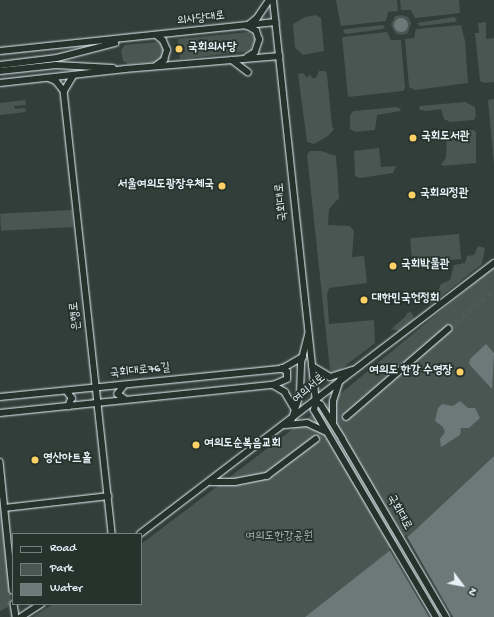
<!DOCTYPE html>
<html>
<head>
<meta charset="utf-8">
<style>
  body { margin:0 }
  #map { position:relative; width:494px; height:617px; overflow:hidden; background:#323e39; font-family:"Gochi Hand","Poor Story",sans-serif }
  div>[style] { position:absolute }
  .green>* { inset:0; background:#495651; transform-origin:0 0 }
  .water>* { inset:0; background:#6d7978 }
  .round { border-radius:50% }
  .pier>* { inset:0; background:#323e39 }
  .secondary-tunnel>* { height:5.5px; margin-top:-2.75px; transform-origin:0; background:repeating-linear-gradient(90deg,#4d5956 0 5.5px,transparent 0 8.5px) }
  .roads { filter:drop-shadow(0 0 1px #e8f1f8) drop-shadow(0 0 1px #e8f1f8) }
  .secondary>* { height:5.5px; margin:-2.75px; padding:0 2.75px; transform-origin:2.75px; border-radius:2.75px; background:#26332d }
  .primary>* { height:6px; margin:-3px; padding:0 3px; transform-origin:3px; border-radius:3px; background:#26332d }
  .dots>* { width:11px; height:11px; translate:-50% -50%; box-sizing:border-box; border:2px solid #26332d; border-radius:50% }
  span { translate:-50% -50%; white-space:nowrap; text-align:center; line-height:1.15; -webkit-text-stroke:3.5px #26332d; paint-order:stroke }
  .street-label { font-size:12px; color:#e8f1f8 }
  .poi-label { font-size:12px; color:#e8f1f8; font-weight:700 }
  .left { translate:0 -50%; text-align:left }
  .right { translate:-100% -50%; text-align:right }
  .park-label { font-size:12px; color:#b0bbbe }
  .legend { position:absolute; left:12px; top:533px; width:130px; height:72px; box-sizing:border-box; background:#26332d; border:1px solid #747f7e; margin:0; padding:5px 7px; list-style:none; font-size:12px; color:#e8f1f8 }
  .legend li { display:flex; align-items:center; gap:8px; height:20px }
  .legend b { width:20px; border:1px solid #747f7e }
  .north { position:absolute; left:442px; top:565px; width:40px; height:40px; -webkit-text-stroke:3px #26332d; paint-order:stroke; rotate:122deg; font-size:11px; font-weight:700; line-height:16px; text-align:center; color:#e8f1f8 }
  .north::after { content:''; display:block; margin:auto; width:14px; height:18px; background:#e8f1f8; clip-path:polygon(50% 0,100% 100%,50% 72%,0 100%) }
</style>
</head>
<body>
<div id="map">
  <div class="green">
    <div style="clip-path:polygon(336px 0,397px 0,398px 11px,388px 12px,386px 21px,341px 26px)"></div>
    <div style="clip-path:polygon(400px 0,459px 0,460px 13px,415px 18px,411px 10px,401px 10px)"></div>
    <div style="clip-path:polygon(316px 15px,321px 18px,324px 51px,303px 55px,295px 48px,293px 24px,305px 17px)"></div>
    <div style="clip-path:polygon(402px 15px,408px 17px,411px 23px,408px 33px,402px 35px,396px 34px,391px 25px,395px 16px)"></div>
    <div style="clip-path:polygon(454px 17px,457px 19px,455px 22px,420px 26px,417px 23px)"></div>
    <div style="clip-path:polygon(486px 22px,486px 39px,494px 38px,494px 82px,484px 83px,480px 81px,475px 33px,479px 33px,478px 23px)"></div>
    <div style="clip-path:polygon(383px 25px,385px 27px,383px 29px,346px 34px,343px 32px,345px 29px)"></div>
    <div style="clip-path:polygon(461px 25px,465px 41px,468px 83px,415px 90px,409px 87px,405px 39px,414px 38px,416px 29px)"></div>
    <div style="clip-path:polygon(249px 32px,256px 39px,250px 51px,180px 59px,179px 52px,185px 52px,184px 45px,178px 45px,178px 39px)"></div>
    <div style="clip-path:polygon(387px 32px,391px 40px,401px 40px,405px 88px,403px 91px,348px 97px,342px 37px)"></div>
    <div style="clip-path:polygon(158px 42px,164px 47px,164px 57px,156px 62px,129px 64px,123px 61px,121px 50px,125px 45px)"></div>
    <div style="clip-path:polygon(319px 71px,325px 71px,327px 74px,332px 126px,334px 129px,328px 136px,314px 144px,307px 142px,298px 74px,303px 73px,307px 78px,310px 74px,312px 78px,316px 78px)"></div>
    <div style="clip-path:polygon(494px 99px,494px 165px,488px 100px)"></div>
    <div style="clip-path:polygon(25px 100px,26px 105px,14px 106px,15px 109px,25px 108px,26px 112px,0 115px,0 103px)"></div>
    <div style="clip-path:polygon(465px 102px,475px 107px,476px 116px,474px 120px,450px 122px,444px 119px,441px 109px,427px 111px,420px 110px,419px 106px)"></div>
    <div style="clip-path:polygon(396px 107px,401px 109px,400px 111px,377px 115px,375px 130px,355px 132px,350px 129px,350px 115px,354px 111px)"></div>
    <div style="clip-path:polygon(473px 130px,476px 132px,476px 163px,443px 166px,441px 164px,446px 158px,447px 131px)"></div>
    <div style="clip-path:polygon(379px 148px,381px 167px,396px 166px,393px 173px,360px 178px,355px 176px,354px 151px)"></div>
    <div style="clip-path:polygon(310px 151px,321px 151px,336px 156px,339px 198px,329px 209px,328px 225px,350px 226px,354px 231px,352px 257px,364px 256px,367px 283px,329px 288px,327px 295px,329px 324px,374px 320px,375px 343px,336px 373px,330px 370px,307px 155px)"></div>
    <div style="left:72px;top:210px;width:17px;height:72px;rotate:87deg"></div>
    <div style="left:459px;top:234px;width:25px;height:49px;rotate:85deg"></div>
    <div style="clip-path:polygon(478px 246px,485px 248px,482px 264px,431px 304px,428px 302px,436px 295px,441px 284px,450px 280px,454px 265px,465px 263px,467px 256px,474px 255px)"></div>
    <div style="clip-path:polygon(494px 267px,494px 456px,412px 533px,323px 603px,305px 617px,33px 617px,53px 604px,141px 604px,141px 544px,346px 389px)"></div>
    <div style="clip-path:polygon(411px 312px,414px 318px,410px 323px,400px 331px,391px 329px,405px 317px,407px 313px)"></div>
    <div style="clip-path:polygon(0 493px,11px 599px,8px 607px,0 611px)"></div>
  </div>
  <div class="water">
    <div class="round" style="left:394px;top:18px;width:14px;height:14px"></div>
    <div style="clip-path:polygon(486px 344px,494px 353px,492px 389px,469px 364px,470px 359px)"></div>
    <div style="clip-path:polygon(460px 401px,468px 408px,475px 408px,480px 418px,469px 428px,461px 428px,460px 435px,441px 447px,440px 439px,445px 432px,443px 427px,435px 421px,438px 408px,442px 404px,453px 406px)"></div>
    <div style="clip-path:polygon(494px 456px,494px 617px,305px 617px,412px 533px)"></div>
  </div>
  <div class="pier">
    <div style="clip-path:polygon(406px 535px,453px 617px,429px 617px,389px 549px)"></div>
  </div>
  <div class="secondary-tunnel">
    <div style="left:448px;top:329px;width:60px;rotate:-40.3deg"></div>
    <div style="left:316px;top:439px;width:37px;rotate:-36deg"></div>
  </div>
  <div class="roads">
    <div class="secondary">
      <div style="left:0;top:51px;width:277px;rotate:-6deg"></div>
      <div style="left:247px;top:57px;width:9px;rotate:-32deg"></div>
      <div style="left:255px;top:52px;width:13px;rotate:-72deg"></div>
      <div style="left:259px;top:40px;width:9px;rotate:-108deg"></div>
      <div style="left:256px;top:31px;width:10px;rotate:-151deg"></div>
      <div style="left:232px;top:60px;width:20px;rotate:37deg"></div>
      <div style="left:0;top:65px;width:57px;rotate:-7deg"></div>
      <div style="left:57px;top:58px;width:60px;rotate:-14.5deg"></div>
      <div style="left:157px;top:65px;width:9px;rotate:-36deg"></div>
      <div style="left:164px;top:60px;width:10px;rotate:-73deg"></div>
      <div style="left:167px;top:50px;width:10px;rotate:-114deg"></div>
      <div style="left:163px;top:41px;width:8px;rotate:-140deg"></div>
      <div style="left:0;top:71px;width:56px;rotate:-6.1deg"></div>
      <div style="left:56px;top:65px;width:57px;rotate:3deg"></div>
      <div style="left:49px;top:78px;width:8px;rotate:23deg"></div>
      <div style="left:56px;top:81px;width:13px;rotate:51deg"></div>
      <div style="left:64px;top:91px;width:446px;rotate:83.8deg"></div>
      <div style="left:0;top:83px;width:126px;rotate:-6.4deg"></div>
      <div style="left:125px;top:69px;width:155px;rotate:-4.8deg"></div>
      <div style="left:64px;top:91px;width:17px;rotate:-59deg"></div>
      <div style="left:125px;top:385px;width:11px;rotate:128deg"></div>
      <div style="left:118px;top:394px;width:9px;rotate:36deg"></div>
      <div style="left:273px;top:385px;width:14px;rotate:30deg"></div>
      <div style="left:285px;top:392px;width:22px;rotate:60deg"></div>
      <div style="left:67px;top:391px;width:9px;rotate:54deg"></div>
      <div style="left:72px;top:398px;width:9px;rotate:111deg"></div>
      <div style="left:0;top:397px;width:283px;rotate:-5.7deg"></div>
      <div style="left:282px;top:369px;width:24px;rotate:-30deg"></div>
      <div style="left:0;top:413px;width:274px;rotate:-5.9deg"></div>
      <div style="left:273px;top:385px;width:15px;rotate:-23deg"></div>
      <div style="left:287px;top:379px;width:7px;rotate:-90deg"></div>
      <div style="left:287px;top:372px;width:6px;rotate:-149deg"></div>
      <div style="left:346px;top:417px;width:135px;rotate:-40.8deg"></div>
      <div style="left:292px;top:419px;width:26px;rotate:-72deg"></div>
      <div style="left:300px;top:394px;width:31px;rotate:-88deg"></div>
      <div style="left:301px;top:363px;width:29px;rotate:-76deg"></div>
      <div style="left:0;top:462px;width:129px;rotate:84.2deg"></div>
      <div style="left:211px;top:482px;width:24px"></div>
      <div style="left:235px;top:482px;width:33px;rotate:-11deg"></div>
      <div style="left:267px;top:476px;width:61px;rotate:-37.1deg"></div>
      <div style="left:5px;top:508px;width:104px;rotate:-6.6deg"></div>
      <div style="left:140px;top:534px;width:446px;rotate:-37.4deg"></div>
      <div style="left:14px;top:604px;width:13px;rotate:81deg"></div>
      <div style="left:21px;top:617px;width:24px;rotate:-33deg"></div>
    </div>
    <div class="primary">
      <div style="left:273px;top:0;width:403px;rotate:83.9deg"></div>
      <div style="left:316px;top:401px;width:9px;rotate:103deg"></div>
      <div style="left:314px;top:410px;width:240px;rotate:59.5deg"></div>
      <div style="left:247px;top:26px;width:13px;rotate:-39deg"></div>
      <div style="left:257px;top:18px;width:22px;rotate:-56deg"></div>
      <div style="left:312px;top:366px;width:21px;rotate:31deg"></div>
      <div style="left:330px;top:377px;width:24px;rotate:-17deg"></div>
      <div style="left:316px;top:401px;width:6px;rotate:39deg"></div>
      <div style="left:321px;top:405px;width:40px;rotate:58deg"></div>
      <div style="left:342px;top:439px;width:206px;rotate:59.7deg"></div>
      <div style="left:333px;top:422px;width:21px;rotate:-90deg"></div>
      <div style="left:333px;top:401px;width:22px;rotate:-72deg"></div>
      <div style="left:285px;top:425px;width:22px;rotate:-5deg"></div>
      <div style="left:307px;top:423px;width:21px;rotate:25deg"></div>
    </div>
  </div>
  <div class="dots">
    <div style="left:179px;top:49px;background:#ffd166"></div>
    <div style="left:413px;top:138px;background:#ffd166"></div>
    <div style="left:222px;top:186px;background:#ffd166"></div>
    <div style="left:412px;top:195px;background:#ffd166"></div>
    <div style="left:393px;top:266px;background:#ffd166"></div>
    <div style="left:364px;top:300px;background:#ffd166"></div>
    <div style="left:460px;top:372px;background:#ffd166"></div>
    <div style="left:196px;top:445px;background:#ffd166"></div>
    <div style="left:35px;top:460px;background:#ffd166"></div>
  </div>
  <div class="street-label">
    <span style="left:201px;top:20px;rotate:-7deg">의사당대로</span>
    <span style="left:283px;top:202px;rotate:-96deg">국회대로</span>
    <span style="left:77px;top:316px;rotate:-96deg">은행로</span>
    <span style="left:140px;top:372px;rotate:-6deg">국회대로76길</span>
    <span style="left:310px;top:390px;rotate:-40deg">여의서로</span>
    <span style="left:398px;top:513px;rotate:60deg">국회대로</span>
  </div>
  <div class="poi-label">
    <span class="left" style="left:188px;top:49px">국회의사당</span>
    <span class="left" style="left:421px;top:138px">국회도서관</span>
    <span class="right" style="left:214px;top:186px">서울여의도광장우체국</span>
    <span class="left" style="left:420px;top:195px">국회의정관</span>
    <span class="left" style="left:401px;top:266px">국회박물관</span>
    <span class="left" style="left:372px;top:300px">대한민국헌정회</span>
    <span class="right" style="left:452px;top:372px">여의도 한강 수영장</span>
    <span class="left" style="left:204px;top:445px">여의도순복음교회</span>
    <span class="left" style="left:43px;top:460px">영산아트홀</span>
  </div>
  <div class="park-label">
    <span style="left:279px;top:538px">여의도한강공원</span>
  </div>
  <ul class="legend">
  <li><b style="height:5px;background:#26332d"></b>Road</li>
  <li><b style="height:11px;background:#495651"></b>Park</li>
  <li><b style="height:11px;background:#6d7978"></b>Water</li>
  </ul>
  <div class="north">N</div>
</div>
</body>
</html>
